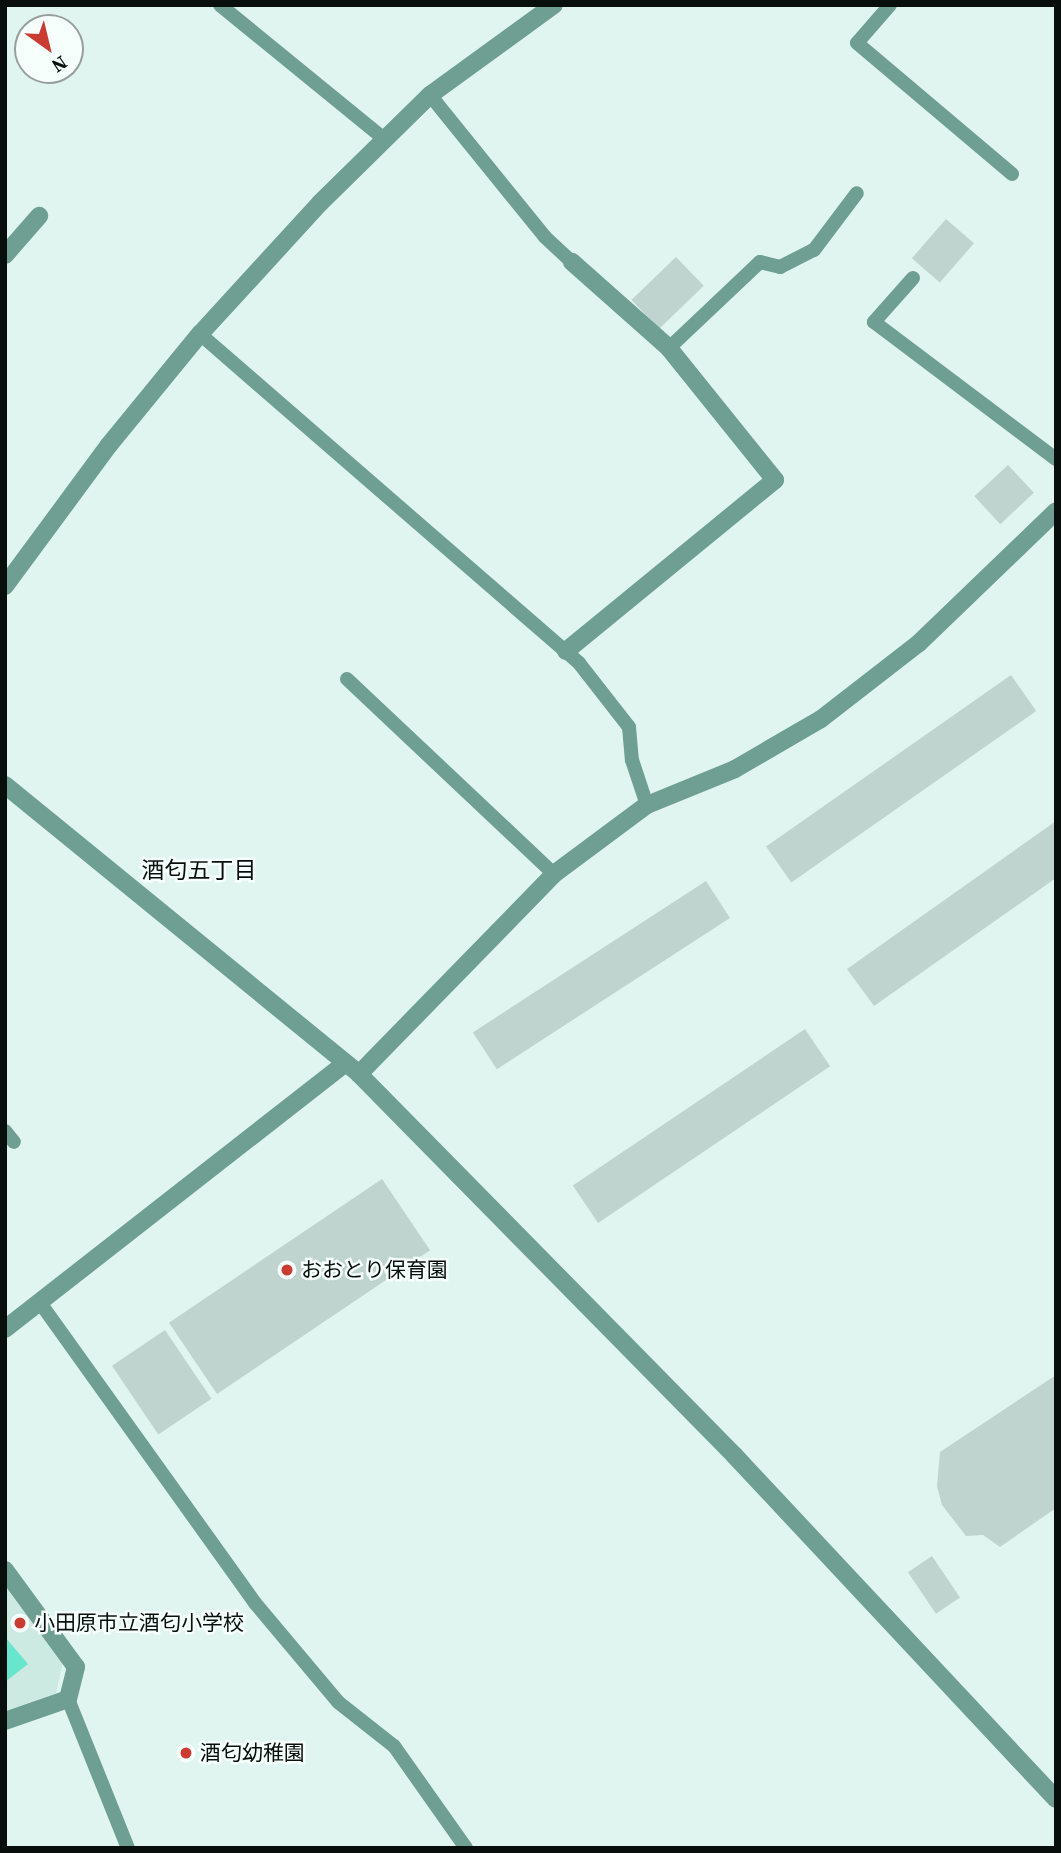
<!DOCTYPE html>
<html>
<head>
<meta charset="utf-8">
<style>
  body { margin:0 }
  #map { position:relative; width:1061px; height:1853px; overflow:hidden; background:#e0f5ef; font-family:"Source Serif 4","Noto Sans JP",serif }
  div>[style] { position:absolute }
  .built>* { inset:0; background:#cceae2 }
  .water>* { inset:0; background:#68e6cd }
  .building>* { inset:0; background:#bfd4ce; transform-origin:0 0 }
  .service>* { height:14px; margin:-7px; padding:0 7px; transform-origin:7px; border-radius:7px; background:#6f9e92 }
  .minor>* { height:18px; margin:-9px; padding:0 9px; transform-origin:9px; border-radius:9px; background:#6f9e92 }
  .tertiary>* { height:18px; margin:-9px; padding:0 9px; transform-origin:9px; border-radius:9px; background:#6f9e92 }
  .dots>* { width:19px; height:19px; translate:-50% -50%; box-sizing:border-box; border:4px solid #f7fffd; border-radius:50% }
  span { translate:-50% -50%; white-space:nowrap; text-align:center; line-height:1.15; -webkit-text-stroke:5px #f7fffd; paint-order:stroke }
  .poi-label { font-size:21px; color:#070e0c }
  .left { translate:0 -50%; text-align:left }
  .neighbourhood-label { font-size:23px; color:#070e0c }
  .frame { position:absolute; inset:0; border:7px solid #070e0c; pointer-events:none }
  .north { position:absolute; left:14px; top:14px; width:70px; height:70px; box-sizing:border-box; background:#f7fffd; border:2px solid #979f9d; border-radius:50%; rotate:146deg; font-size:19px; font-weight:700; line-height:28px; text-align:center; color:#070e0c }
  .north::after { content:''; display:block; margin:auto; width:24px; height:32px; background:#c93c32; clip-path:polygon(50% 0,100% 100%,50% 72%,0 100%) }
</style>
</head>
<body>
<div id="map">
  <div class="built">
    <div style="clip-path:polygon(5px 1583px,63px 1662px,56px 1693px,5px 1711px)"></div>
  </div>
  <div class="water">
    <div style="clip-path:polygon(5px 1637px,28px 1664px,5px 1682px)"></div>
  </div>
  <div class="building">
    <div style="left:946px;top:219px;width:37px;height:52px;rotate:41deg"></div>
    <div style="left:676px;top:257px;width:40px;height:62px;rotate:46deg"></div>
    <div style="left:1008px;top:465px;width:38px;height:46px;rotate:47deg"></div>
    <div style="left:1011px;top:675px;width:44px;height:299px;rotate:55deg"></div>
    <div style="clip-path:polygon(1056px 821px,1056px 878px,874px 1006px,847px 969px)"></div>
    <div style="left:706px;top:881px;width:44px;height:278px;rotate:57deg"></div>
    <div style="left:805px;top:1029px;width:45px;height:280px;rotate:56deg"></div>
    <div style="left:382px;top:1179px;width:86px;height:257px;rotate:56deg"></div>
    <div style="left:165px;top:1330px;width:83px;height:64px;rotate:56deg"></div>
    <div style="clip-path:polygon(1056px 1375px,1056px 1508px,1000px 1547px,983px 1535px,966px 1536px,942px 1505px,937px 1486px,940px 1452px)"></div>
    <div style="left:932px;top:1556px;width:50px;height:29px;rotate:56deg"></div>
  </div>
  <div class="service">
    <div style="left:220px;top:5px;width:209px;rotate:39.2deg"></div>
    <div style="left:890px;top:5px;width:50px;rotate:131deg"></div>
    <div style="left:857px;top:43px;width:203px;rotate:40.2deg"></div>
    <div style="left:430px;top:95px;width:183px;rotate:51deg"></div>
    <div style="left:545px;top:237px;width:37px;rotate:43deg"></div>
    <div style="left:913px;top:278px;width:59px;rotate:131.6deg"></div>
    <div style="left:874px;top:322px;width:228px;rotate:37deg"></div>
    <div style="left:200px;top:334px;width:502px;rotate:40.96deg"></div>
    <div style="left:579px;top:663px;width:81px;rotate:52deg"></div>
    <div style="left:629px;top:727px;width:33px;rotate:85deg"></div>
    <div style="left:632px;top:760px;width:47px;rotate:71.6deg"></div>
    <div style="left:669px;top:348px;width:125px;rotate:-43.4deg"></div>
    <div style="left:760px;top:262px;width:21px;rotate:14deg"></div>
    <div style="left:780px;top:267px;width:38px;rotate:-27deg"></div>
    <div style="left:814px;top:250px;width:71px;rotate:-53deg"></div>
    <div style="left:347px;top:679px;width:284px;rotate:43.3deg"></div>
    <div style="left:5px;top:1131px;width:14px;rotate:51deg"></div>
    <div style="left:41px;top:1304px;width:368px;rotate:54.4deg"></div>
    <div style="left:255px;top:1603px;width:129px;rotate:50deg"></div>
    <div style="left:338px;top:1702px;width:71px;rotate:38.2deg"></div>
    <div style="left:394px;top:1746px;width:125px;rotate:54.8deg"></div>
    <div style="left:68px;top:1699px;width:161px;rotate:68.1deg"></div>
  </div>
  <div class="minor">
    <div style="left:5px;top:255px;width:52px;rotate:-48.9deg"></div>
    <div style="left:5px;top:586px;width:175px;rotate:-53.6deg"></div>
    <div style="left:109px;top:445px;width:144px;rotate:-50.7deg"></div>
    <div style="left:200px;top:334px;width:178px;rotate:-47.5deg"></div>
    <div style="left:320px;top:203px;width:154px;rotate:-44.5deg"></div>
    <div style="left:430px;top:95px;width:153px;rotate:-36deg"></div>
    <div style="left:566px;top:651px;width:270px;rotate:-39.3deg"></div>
    <div style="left:775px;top:480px;width:169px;rotate:-128.8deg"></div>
    <div style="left:669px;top:348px;width:130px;rotate:-138.4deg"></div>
    <div style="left:359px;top:1074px;width:279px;rotate:-45.7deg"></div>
    <div style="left:554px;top:874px;width:116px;rotate:-36.6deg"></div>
    <div style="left:647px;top:805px;width:95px;rotate:-22.2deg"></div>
    <div style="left:735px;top:769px;width:99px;rotate:-30.2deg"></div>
    <div style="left:821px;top:719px;width:124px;rotate:-37.8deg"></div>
    <div style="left:919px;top:643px;width:190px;rotate:-43.9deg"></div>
    <div style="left:5px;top:1329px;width:432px;rotate:-38deg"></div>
    <div style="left:5px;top:1570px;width:120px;rotate:53.8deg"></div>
    <div style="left:76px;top:1667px;width:33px;rotate:104deg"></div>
    <div style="left:68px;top:1699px;width:67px;rotate:160.8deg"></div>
  </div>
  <div class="tertiary">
    <div style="left:5px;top:785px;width:457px;rotate:39.2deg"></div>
    <div style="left:359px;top:1074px;width:535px;rotate:45.45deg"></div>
    <div style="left:734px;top:1455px;width:471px;rotate:46.9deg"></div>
  </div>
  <div class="dots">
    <div style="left:287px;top:1270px;background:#c93c32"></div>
    <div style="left:20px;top:1623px;background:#c93c32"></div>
    <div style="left:186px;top:1753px;background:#c93c32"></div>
  </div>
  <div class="poi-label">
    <span class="left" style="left:301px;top:1270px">おおとり保育園</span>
    <span class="left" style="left:34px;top:1623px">小田原市立酒匂小学校</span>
    <span class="left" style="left:200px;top:1753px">酒匂幼稚園</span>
  </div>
  <div class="neighbourhood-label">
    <span style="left:199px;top:870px">酒匂五丁目</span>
  </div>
  <div class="frame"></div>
  <div class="north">N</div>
</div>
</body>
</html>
